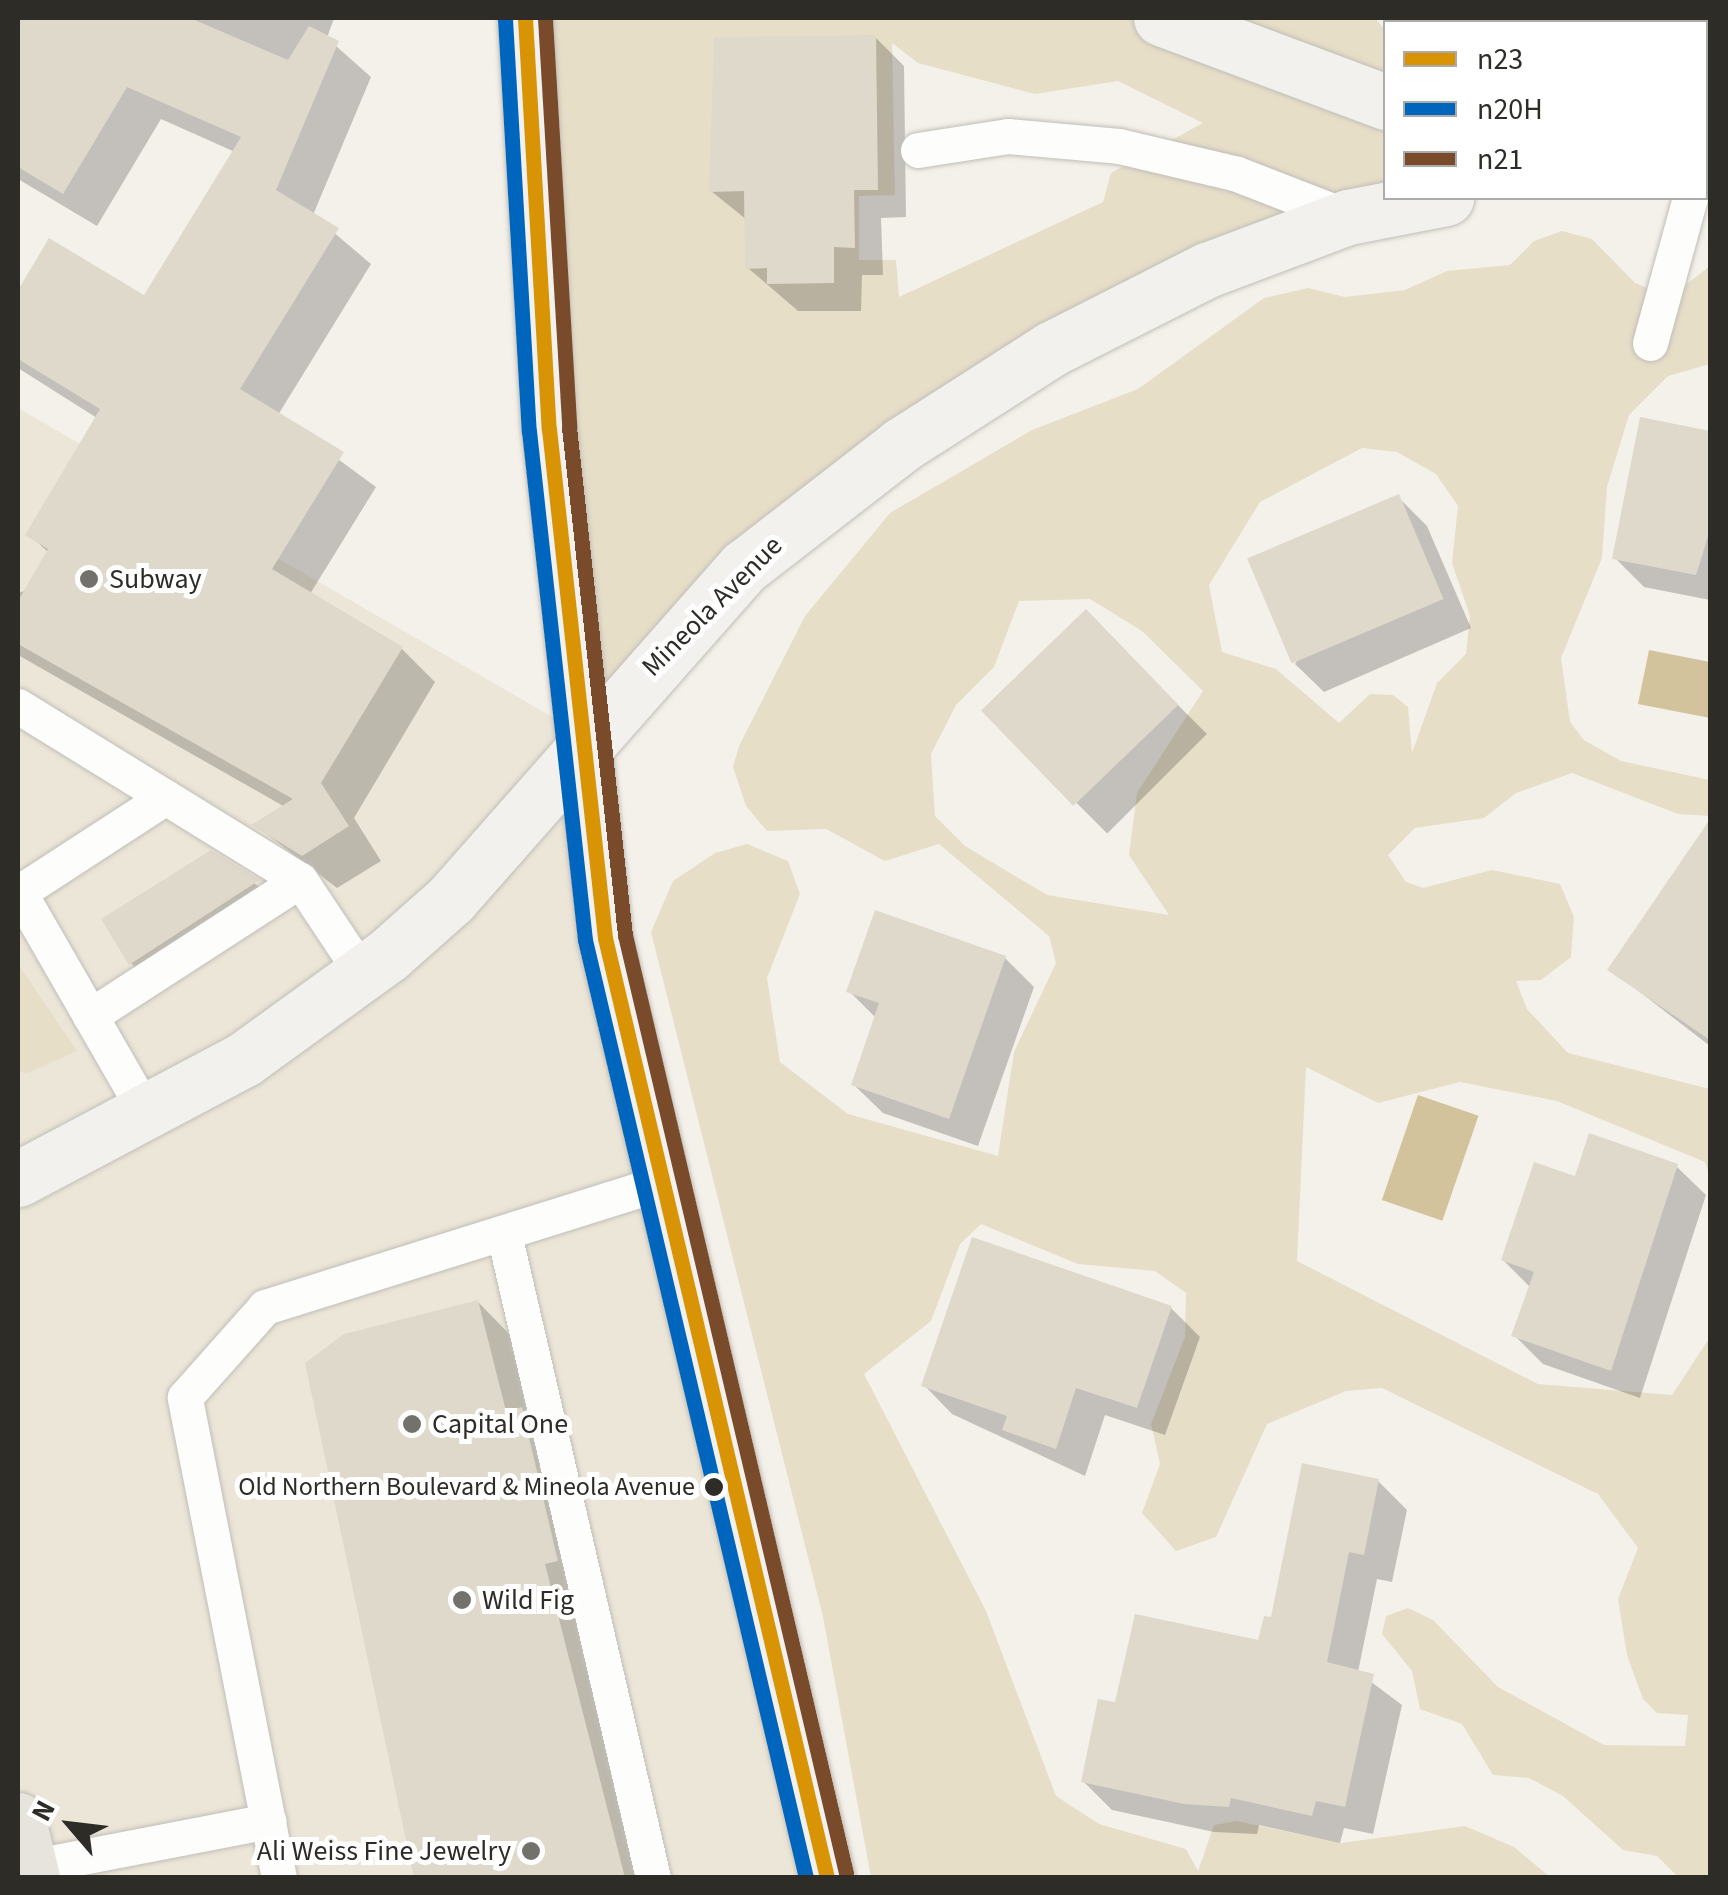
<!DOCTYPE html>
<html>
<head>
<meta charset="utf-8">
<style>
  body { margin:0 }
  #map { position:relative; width:1728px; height:1895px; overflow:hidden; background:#f4f1ea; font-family:"Source Sans 3",sans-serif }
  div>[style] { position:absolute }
  .built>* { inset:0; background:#ece6d8 }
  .green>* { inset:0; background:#e7dec8 }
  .water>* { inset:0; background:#d3c39c; transform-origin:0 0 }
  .shadow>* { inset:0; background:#0003; transform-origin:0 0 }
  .building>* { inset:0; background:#dfd9cb; transform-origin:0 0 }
  .roads { filter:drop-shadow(0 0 2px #c0beb8) drop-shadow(0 0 2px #c0beb8) }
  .lane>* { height:35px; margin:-17.5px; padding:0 17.5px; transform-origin:17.5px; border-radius:17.5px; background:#fdfdfc }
  .secondary>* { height:55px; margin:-27.5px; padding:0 27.5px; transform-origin:27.5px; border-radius:27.5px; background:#f2f1ed }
  .primary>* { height:55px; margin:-27.5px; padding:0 27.5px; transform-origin:27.5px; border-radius:27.5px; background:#e7e4dd }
  .bus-1>* { height:15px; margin:-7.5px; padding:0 7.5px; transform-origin:7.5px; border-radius:7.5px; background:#d99406 }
  .bus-2>* { height:15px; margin:-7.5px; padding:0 7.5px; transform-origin:7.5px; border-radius:7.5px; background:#0065bd }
  .bus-3>* { height:15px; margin:-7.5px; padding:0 7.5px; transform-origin:7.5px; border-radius:7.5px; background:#7a4b2a }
  .dots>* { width:28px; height:28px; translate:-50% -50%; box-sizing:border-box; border:5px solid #fff; border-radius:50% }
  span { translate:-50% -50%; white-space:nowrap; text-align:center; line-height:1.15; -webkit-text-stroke:10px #fff; paint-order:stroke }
  .bus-label { font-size:26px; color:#2e2c27 }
  .right { translate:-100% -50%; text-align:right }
  .poi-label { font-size:28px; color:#2e2c27 }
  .left { translate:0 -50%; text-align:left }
  .street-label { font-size:28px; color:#2e2c27 }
  .frame { position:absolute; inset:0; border:20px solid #2e2c27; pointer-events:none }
  .legend { position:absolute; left:1383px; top:20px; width:325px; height:180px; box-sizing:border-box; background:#fff; border:2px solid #ababa9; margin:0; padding:12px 18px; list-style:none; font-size:30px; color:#2e2c27 }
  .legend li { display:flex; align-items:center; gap:20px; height:50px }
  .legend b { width:50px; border:2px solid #ababa9 }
  .north { position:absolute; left:20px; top:1775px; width:100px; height:100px; -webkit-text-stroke:8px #fff; paint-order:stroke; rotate:298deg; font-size:28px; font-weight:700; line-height:40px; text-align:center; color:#2e2c27 }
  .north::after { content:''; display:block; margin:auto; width:35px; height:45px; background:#2e2c27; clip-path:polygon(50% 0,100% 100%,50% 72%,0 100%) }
</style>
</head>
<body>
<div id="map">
  <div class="built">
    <div style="clip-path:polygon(18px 408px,587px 737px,829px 1877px,18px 1877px)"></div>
  </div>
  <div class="green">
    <div style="clip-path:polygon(evenodd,525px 18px,1375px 18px,1385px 30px,1386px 198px,901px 445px,587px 737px,525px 18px,892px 43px,918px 63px,1035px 94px,1118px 81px,1203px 123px,1111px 173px,1103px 202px,899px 297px,896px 260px,859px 260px,859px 196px,895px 195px,892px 43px)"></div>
    <div style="clip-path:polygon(evenodd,1562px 231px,1592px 239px,1635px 283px,1670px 297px,1710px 266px,1710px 364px,1668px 376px,1629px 415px,1607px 487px,1602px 558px,1561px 658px,1570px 722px,1584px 740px,1621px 761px,1710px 780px,1710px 816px,1678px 814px,1572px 773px,1516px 793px,1484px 818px,1415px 828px,1388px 855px,1406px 882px,1423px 888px,1492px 870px,1560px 884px,1574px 917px,1571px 957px,1541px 980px,1516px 981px,1527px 1009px,1568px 1053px,1710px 1089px,1710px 1176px,1705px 1162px,1557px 1101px,1460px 1082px,1378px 1103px,1306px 1067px,1297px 1261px,1538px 1384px,1672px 1395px,1710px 1337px,1710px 1877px,1678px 1877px,1657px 1856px,1623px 1850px,1563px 1796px,1529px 1778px,1493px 1775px,1462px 1724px,1420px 1709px,1412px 1671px,1382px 1634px,1386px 1616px,1408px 1608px,1433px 1620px,1498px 1687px,1604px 1745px,1685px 1746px,1688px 1715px,1657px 1713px,1643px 1699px,1627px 1655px,1618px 1599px,1638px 1548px,1598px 1494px,1382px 1388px,1346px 1391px,1267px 1424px,1216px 1537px,1176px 1551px,1142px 1513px,1160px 1464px,1151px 1424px,1185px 1337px,1186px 1293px,1155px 1271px,1078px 1264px,981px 1224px,960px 1244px,931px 1321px,864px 1374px,986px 1611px,1056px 1796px,1099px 1824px,1186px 1849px,1198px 1871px,1214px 1825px,1237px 1821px,1341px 1843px,1465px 1826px,1514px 1847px,1550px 1877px,871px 1877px,823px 1617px,651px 932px,673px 881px,715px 853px,747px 844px,788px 861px,800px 894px,767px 978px,780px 1062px,848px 1114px,998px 1156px,1014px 1052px,1056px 963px,1049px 936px,939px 844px,885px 861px,826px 829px,767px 831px,746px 806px,733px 767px,739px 746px,805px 616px,890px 513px,1032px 430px,1138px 389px,1264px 298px,1308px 288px,1345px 297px,1405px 290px,1447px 271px,1510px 265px,1534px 241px,1562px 231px,1362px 448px,1397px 452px,1436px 474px,1458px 506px,1452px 563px,1470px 616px,1466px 654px,1437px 683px,1412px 753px,1408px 707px,1393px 695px,1370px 694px,1339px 723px,1276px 669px,1222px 652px,1209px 585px,1260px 502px,1362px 448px,1562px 231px,1090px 599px,1142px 631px,1203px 691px,1137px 793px,1129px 855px,1169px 915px,1047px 895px,965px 846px,935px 816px,931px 754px,956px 705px,994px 667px,1019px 601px,1090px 599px)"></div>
    <div style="clip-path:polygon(18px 964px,77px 1051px,28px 1073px,18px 1072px)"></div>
  </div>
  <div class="water">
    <div style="clip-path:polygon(1649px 650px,1710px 662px,1710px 718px,1638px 704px)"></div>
    <div style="left:1418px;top:1095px;width:64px;height:111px;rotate:19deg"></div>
  </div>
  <div class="shadow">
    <div style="clip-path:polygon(140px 18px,334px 18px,327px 38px,371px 77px,313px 215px,371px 264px,278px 415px,376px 487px,310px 594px,402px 649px,435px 682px,354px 818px,381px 861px,337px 888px,255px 825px,285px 807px,18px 655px,18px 593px,75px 576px,28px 534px,97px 418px,18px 368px,18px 295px,50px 242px,145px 298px,235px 152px,161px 119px,97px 226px,18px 179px,18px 21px,107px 75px)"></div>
    <div style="clip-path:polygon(875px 37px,904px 66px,906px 217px,881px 218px,883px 275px,862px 275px,861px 311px,798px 311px,748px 268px,747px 220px,711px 191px)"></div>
    <div style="clip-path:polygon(1642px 420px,1710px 434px,1710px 600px,1644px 587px,1615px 558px)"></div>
    <div style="clip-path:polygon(1398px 497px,1427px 526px,1471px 628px,1324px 692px,1295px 664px)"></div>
    <div style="left:1086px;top:613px;width:171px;height:141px;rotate:45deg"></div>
    <div style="clip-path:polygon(1703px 833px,1710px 838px,1710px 1046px,1610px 969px)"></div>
    <div style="clip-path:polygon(211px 853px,272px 896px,145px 977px,131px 963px)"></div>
    <div style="clip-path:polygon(1005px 958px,1034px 987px,978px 1146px,883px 1113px,854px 1085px,876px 1018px,849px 991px)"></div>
    <div style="clip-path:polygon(1677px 1167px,1706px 1195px,1640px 1398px,1543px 1364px,1514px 1335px,1531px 1288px,1503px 1260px,1576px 1179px)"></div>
    <div style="clip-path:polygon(478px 1302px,519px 1344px,654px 1878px,417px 1878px)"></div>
    <div style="clip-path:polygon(1171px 1308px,1200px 1337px,1165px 1435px,1105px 1415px,1085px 1476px,952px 1414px,924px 1385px)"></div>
    <div style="clip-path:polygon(1378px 1481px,1407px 1510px,1392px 1582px,1377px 1579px,1358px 1672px,1402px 1705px,1373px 1834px,1344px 1828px,1340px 1843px,1259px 1825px,1257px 1834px,1214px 1832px,1112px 1810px,1083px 1781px,1117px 1705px,1260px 1643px)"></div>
  </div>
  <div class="building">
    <div style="clip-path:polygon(18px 18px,190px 18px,288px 60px,309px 26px,339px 41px,276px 190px,339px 228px,240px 389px,344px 452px,272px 569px,403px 647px,321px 783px,349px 826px,302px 856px,251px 825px,293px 799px,18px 644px,18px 601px,48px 549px,25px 535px,100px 409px,18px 359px,18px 290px,49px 238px,144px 295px,241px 137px,127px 87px,63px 194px,18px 167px)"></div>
    <div style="clip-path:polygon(876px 35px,878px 190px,854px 190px,855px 248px,834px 247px,834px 283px,767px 284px,767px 268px,745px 269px,744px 191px,709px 192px,714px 37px)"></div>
    <div style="clip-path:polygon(1640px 417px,1710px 431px,1710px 530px,1696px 575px,1612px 559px)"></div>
    <div style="left:1399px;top:494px;width:114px;height:165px;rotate:67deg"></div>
    <div style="left:1086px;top:609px;width:133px;height:146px;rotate:46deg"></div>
    <div style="clip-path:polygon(1710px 819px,1710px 1040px,1607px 970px)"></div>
    <div style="clip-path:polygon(211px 850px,260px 880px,129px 965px,101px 919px)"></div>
    <div style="clip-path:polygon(875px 910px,1006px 956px,949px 1119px,851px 1085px,879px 1003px,846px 992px)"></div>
    <div style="clip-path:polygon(1589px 1133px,1678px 1164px,1611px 1371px,1511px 1336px,1534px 1272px,1501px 1260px,1534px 1162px,1575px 1176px)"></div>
    <div style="clip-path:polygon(972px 1237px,1172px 1306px,1137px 1408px,1076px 1388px,1056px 1449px,1002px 1430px,1007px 1416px,921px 1386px)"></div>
    <div style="clip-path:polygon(478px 1300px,506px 1411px,522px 1407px,558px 1561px,545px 1564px,625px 1878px,414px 1878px,305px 1363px,344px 1334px)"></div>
    <div style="clip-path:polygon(1302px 1463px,1379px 1479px,1364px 1555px,1349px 1552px,1327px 1662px,1374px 1674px,1345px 1807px,1316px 1801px,1312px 1816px,1231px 1798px,1229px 1807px,1184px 1804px,1081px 1782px,1098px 1699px,1115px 1702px,1135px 1614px,1258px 1640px,1264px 1616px,1271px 1617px)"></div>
  </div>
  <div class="roads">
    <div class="lane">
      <div style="left:918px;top:150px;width:91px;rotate:-8.8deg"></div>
      <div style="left:1008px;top:136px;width:111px;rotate:5.1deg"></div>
      <div style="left:1119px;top:146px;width:121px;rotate:13.3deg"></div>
      <div style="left:1237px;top:174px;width:119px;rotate:21.2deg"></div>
      <div style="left:1650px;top:343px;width:150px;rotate:-74.6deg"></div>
      <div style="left:18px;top:706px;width:331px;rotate:31.7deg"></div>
      <div style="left:300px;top:880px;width:114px;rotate:56.4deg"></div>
      <div style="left:19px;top:892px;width:257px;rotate:60.1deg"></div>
      <div style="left:18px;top:893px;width:176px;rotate:-33deg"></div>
      <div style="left:90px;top:1016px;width:250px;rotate:-32.9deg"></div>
      <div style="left:504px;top:1234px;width:661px;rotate:76.97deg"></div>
      <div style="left:30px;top:1867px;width:243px;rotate:-10.9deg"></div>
      <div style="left:279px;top:1878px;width:490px;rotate:-101.1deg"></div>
      <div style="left:185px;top:1397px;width:120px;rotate:-48.4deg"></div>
      <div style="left:265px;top:1307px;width:412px;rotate:-17.4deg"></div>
    </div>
    <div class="secondary">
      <div style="left:525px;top:18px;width:412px;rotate:86.7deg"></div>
      <div style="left:549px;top:429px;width:512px;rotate:83.72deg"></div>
      <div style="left:605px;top:938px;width:966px;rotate:76.71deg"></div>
      <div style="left:1161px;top:18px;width:240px;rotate:20.5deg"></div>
      <div style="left:1706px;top:151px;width:4px"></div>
      <div style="left:18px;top:1179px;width:255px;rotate:-27.9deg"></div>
      <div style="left:243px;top:1060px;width:179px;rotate:-35.9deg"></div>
      <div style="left:388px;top:955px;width:84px;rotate:-41.6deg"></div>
      <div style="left:451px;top:899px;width:443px;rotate:-48.6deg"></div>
      <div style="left:744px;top:567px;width:199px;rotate:-37.8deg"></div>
      <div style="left:901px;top:445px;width:178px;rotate:-32.6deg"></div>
      <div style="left:1051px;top:349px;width:175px;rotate:-26.9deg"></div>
      <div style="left:1207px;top:270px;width:151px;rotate:-20.6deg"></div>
      <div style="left:1348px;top:217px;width:100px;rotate:-11deg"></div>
    </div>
    <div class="primary">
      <div style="left:18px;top:1820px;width:60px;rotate:76.4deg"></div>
    </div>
  </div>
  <div class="bus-1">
    <div style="left:525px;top:18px;width:412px;rotate:86.7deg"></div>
    <div style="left:549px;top:429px;width:512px;rotate:83.72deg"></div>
    <div style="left:605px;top:938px;width:966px;rotate:76.71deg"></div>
  </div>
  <div class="bus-2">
    <div style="left:505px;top:19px;width:413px;rotate:86.7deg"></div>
    <div style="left:529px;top:431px;width:512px;rotate:83.72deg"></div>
    <div style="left:585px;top:940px;width:964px;rotate:76.74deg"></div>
  </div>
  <div class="bus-3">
    <div style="left:545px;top:18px;width:410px;rotate:86.6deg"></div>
    <div style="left:569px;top:427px;width:511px;rotate:83.71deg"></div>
    <div style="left:625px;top:935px;width:964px;rotate:76.74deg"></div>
  </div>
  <div class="dots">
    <div style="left:89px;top:579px;background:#73716b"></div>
    <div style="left:412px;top:1424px;background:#73716b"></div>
    <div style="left:714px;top:1487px;background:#2e2c27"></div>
    <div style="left:462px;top:1600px;background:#73716b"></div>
    <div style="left:531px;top:1851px;background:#73716b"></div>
  </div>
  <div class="bus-label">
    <span class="right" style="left:695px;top:1487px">Old Northern Boulevard &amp; Mineola Avenue</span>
  </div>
  <div class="poi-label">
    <span class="left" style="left:109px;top:579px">Subway</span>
    <span class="left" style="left:432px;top:1424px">Capital One</span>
    <span class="left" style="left:482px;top:1600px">Wild Fig</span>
    <span class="right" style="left:511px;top:1851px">Ali Weiss Fine Jewelry</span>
  </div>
  <div class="street-label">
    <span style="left:712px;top:606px;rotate:-45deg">Mineola Avenue</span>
  </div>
  <div class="frame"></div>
  <ul class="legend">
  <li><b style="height:12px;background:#d99406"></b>n23</li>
  <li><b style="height:12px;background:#0065bd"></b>n20H</li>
  <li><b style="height:12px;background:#7a4b2a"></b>n21</li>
  </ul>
  <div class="north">N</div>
</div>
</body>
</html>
